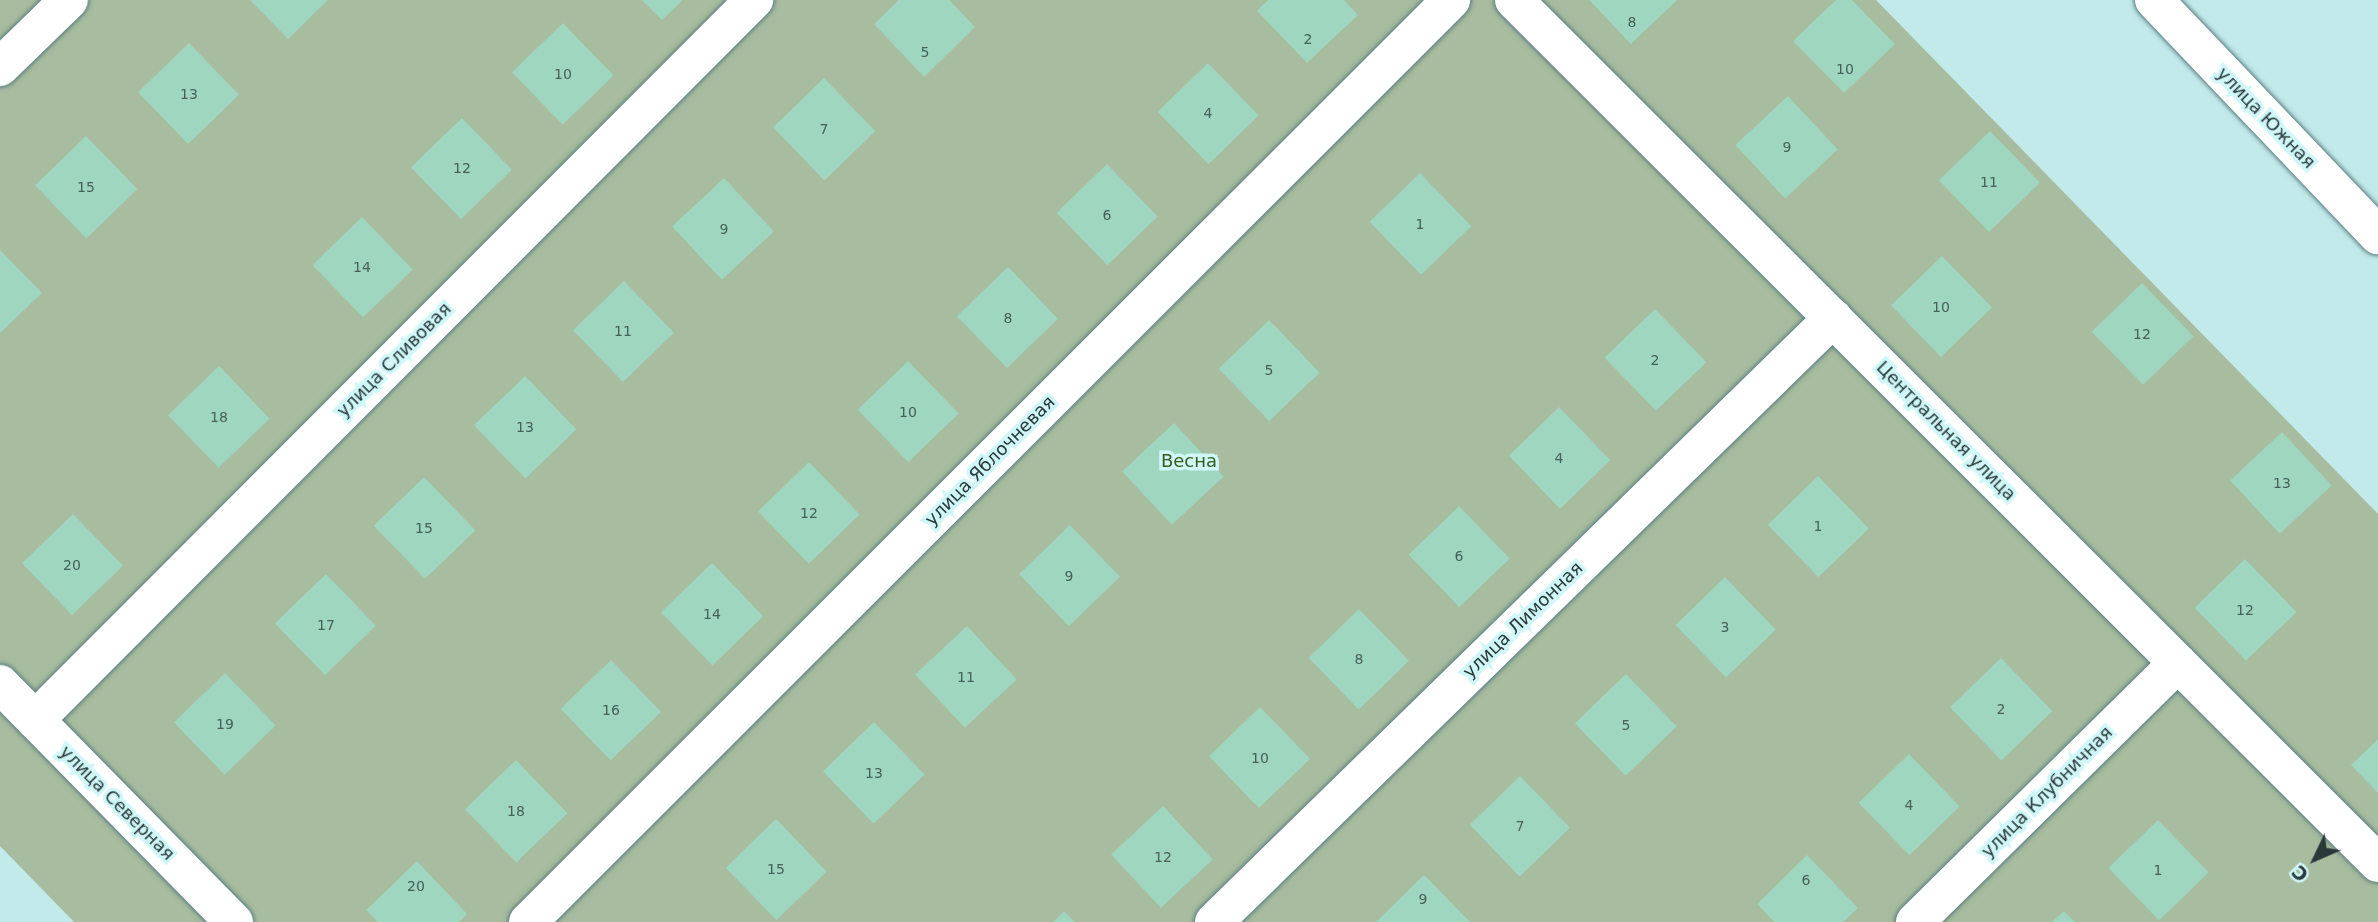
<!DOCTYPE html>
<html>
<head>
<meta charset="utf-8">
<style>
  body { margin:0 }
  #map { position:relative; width:2378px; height:922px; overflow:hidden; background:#c2eaeb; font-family:"DejaVu Sans",sans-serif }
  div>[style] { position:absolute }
  .green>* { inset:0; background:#a8bc9f }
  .building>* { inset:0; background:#9ed6bf; transform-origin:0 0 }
  .roads { filter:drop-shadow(0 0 2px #597e7f) drop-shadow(0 0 2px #597e7f) }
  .minor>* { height:38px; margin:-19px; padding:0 19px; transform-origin:19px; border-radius:19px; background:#fff }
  span { translate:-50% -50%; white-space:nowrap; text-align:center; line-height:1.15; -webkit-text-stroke:7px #cff7f8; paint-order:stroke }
  .number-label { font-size:14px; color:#46605b }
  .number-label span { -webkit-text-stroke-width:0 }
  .street-label { font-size:18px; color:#29393a }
  .park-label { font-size:18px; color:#365b20 }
  .north { position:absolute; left:2280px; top:824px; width:70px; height:70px; -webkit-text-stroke:5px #cff7f8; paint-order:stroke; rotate:226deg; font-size:19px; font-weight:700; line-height:28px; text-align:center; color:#29393a }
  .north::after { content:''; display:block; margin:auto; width:24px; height:32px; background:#29393a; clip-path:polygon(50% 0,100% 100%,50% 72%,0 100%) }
</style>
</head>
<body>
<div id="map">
  <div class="green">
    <div style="clip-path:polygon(0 0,1876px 0,2378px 514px,2378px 922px,74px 922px,0 846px)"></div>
  </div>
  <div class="building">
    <div style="clip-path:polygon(250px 0,328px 0,288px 39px)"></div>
    <div style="clip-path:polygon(642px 0,683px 0,662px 20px)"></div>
    <div style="clip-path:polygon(899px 0,949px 0,975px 27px,924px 77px,874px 24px)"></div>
    <div style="clip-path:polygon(1268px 0,1344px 0,1358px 15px,1307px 63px,1257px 11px)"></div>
    <div style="clip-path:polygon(1589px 0,1677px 0,1631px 44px)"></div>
    <div style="clip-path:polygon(1836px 0,1852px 0,1895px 44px,1844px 93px,1793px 41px)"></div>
    <div style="left:563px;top:23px;width:73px;height:71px;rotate:46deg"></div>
    <div style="left:189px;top:43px;width:72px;height:71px;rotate:46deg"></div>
    <div style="left:1208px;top:63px;width:73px;height:70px;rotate:46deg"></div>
    <div style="left:824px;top:78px;width:74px;height:71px;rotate:46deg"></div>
    <div style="left:1788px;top:96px;width:73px;height:72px;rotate:47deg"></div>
    <div style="left:462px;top:118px;width:72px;height:71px;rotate:46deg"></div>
    <div style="left:1990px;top:131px;width:72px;height:71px;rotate:46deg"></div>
    <div style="left:86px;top:136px;width:74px;height:71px;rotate:46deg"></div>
    <div style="left:1107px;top:164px;width:73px;height:70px;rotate:46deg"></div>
    <div style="left:1420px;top:173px;width:74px;height:70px;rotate:46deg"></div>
    <div style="left:724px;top:178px;width:73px;height:71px;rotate:47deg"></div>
    <div style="left:362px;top:217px;width:73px;height:69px;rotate:46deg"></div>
    <div style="clip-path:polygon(0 250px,42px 293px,0 333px)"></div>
    <div style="left:1942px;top:256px;width:72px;height:71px;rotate:46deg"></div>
    <div style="left:1008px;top:267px;width:72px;height:71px;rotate:46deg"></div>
    <div style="left:624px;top:281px;width:72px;height:71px;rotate:46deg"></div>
    <div style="left:2142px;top:283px;width:74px;height:70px;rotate:46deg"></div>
    <div style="left:1655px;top:309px;width:74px;height:70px;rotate:46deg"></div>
    <div style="left:1269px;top:320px;width:73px;height:70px;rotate:46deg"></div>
    <div style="left:908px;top:361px;width:73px;height:70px;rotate:46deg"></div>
    <div style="left:219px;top:366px;width:73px;height:71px;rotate:46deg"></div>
    <div style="left:525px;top:376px;width:74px;height:71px;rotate:46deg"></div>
    <div style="left:1559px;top:407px;width:74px;height:70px;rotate:46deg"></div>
    <div style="left:1174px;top:423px;width:73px;height:71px;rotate:47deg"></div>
    <div style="left:2282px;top:432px;width:73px;height:71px;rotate:47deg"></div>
    <div style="left:809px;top:462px;width:73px;height:71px;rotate:46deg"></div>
    <div style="left:1818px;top:476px;width:73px;height:70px;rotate:46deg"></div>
    <div style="left:424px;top:477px;width:74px;height:70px;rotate:46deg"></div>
    <div style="left:1459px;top:506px;width:73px;height:70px;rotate:46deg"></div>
    <div style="left:73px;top:514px;width:72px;height:71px;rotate:46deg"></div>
    <div style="left:1070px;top:525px;width:72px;height:71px;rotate:46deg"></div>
    <div style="left:2245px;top:559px;width:74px;height:70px;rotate:46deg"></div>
    <div style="left:712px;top:563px;width:74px;height:71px;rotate:46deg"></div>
    <div style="left:326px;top:574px;width:72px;height:71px;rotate:46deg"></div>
    <div style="left:1725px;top:577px;width:73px;height:69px;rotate:46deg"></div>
    <div style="left:1359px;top:609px;width:72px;height:70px;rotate:46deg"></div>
    <div style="left:967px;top:626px;width:73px;height:71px;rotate:47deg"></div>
    <div style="left:2001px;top:658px;width:74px;height:71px;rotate:46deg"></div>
    <div style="left:611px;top:660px;width:72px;height:70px;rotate:46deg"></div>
    <div style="left:225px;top:673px;width:73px;height:71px;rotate:46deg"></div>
    <div style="left:1626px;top:674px;width:73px;height:71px;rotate:46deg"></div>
    <div style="left:1260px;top:707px;width:72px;height:71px;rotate:46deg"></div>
    <div style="left:874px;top:722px;width:73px;height:71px;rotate:46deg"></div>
    <div style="clip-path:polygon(2378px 739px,2378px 793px,2351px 765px)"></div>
    <div style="left:1909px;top:754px;width:73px;height:70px;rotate:46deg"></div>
    <div style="left:516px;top:760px;width:74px;height:71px;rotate:46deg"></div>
    <div style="left:1520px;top:776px;width:72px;height:70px;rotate:46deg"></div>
    <div style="left:1163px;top:806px;width:73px;height:71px;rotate:47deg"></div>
    <div style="left:776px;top:819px;width:73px;height:70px;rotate:46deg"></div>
    <div style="left:2158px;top:820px;width:73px;height:69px;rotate:46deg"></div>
    <div style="clip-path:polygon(1807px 855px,1858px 908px,1843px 922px,1774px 922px,1757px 904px)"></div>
    <div style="clip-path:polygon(417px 861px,467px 914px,459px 922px,378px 922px,366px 910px)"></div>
    <div style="clip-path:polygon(1424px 875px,1470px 922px,1376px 922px)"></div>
    <div style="clip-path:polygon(1064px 911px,1075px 922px,1053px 922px)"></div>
    <div style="clip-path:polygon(2064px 911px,2075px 922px,2052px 922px)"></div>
  </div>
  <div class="roads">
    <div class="minor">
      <div style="left:1514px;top:0;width:1221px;rotate:44.97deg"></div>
      <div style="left:2154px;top:0;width:325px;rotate:46.4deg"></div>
      <div style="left:0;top:67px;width:96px;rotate:-44.2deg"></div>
      <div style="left:0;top:684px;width:334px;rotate:45.5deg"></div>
      <div style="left:35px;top:720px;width:1018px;rotate:-45.04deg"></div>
      <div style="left:528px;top:922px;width:1305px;rotate:-44.97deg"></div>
      <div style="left:1214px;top:922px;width:865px;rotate:-44.3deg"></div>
      <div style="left:1915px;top:922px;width:369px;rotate:-44.6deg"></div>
    </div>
  </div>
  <div class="number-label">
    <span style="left:1632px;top:22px">8</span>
    <span style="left:1308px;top:39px">2</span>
    <span style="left:925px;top:52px">5</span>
    <span style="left:1845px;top:69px">10</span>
    <span style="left:563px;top:74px">10</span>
    <span style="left:189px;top:94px">13</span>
    <span style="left:1208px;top:113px">4</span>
    <span style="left:824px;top:129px">7</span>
    <span style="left:1787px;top:147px">9</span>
    <span style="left:462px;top:168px">12</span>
    <span style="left:1989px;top:182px">11</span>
    <span style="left:86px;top:187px">15</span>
    <span style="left:1107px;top:215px">6</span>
    <span style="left:1420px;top:224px">1</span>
    <span style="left:724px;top:229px">9</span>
    <span style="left:362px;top:267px">14</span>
    <span style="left:1941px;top:307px">10</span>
    <span style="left:1008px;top:318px">8</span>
    <span style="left:623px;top:331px">11</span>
    <span style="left:2142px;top:334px">12</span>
    <span style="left:1655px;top:360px">2</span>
    <span style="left:1269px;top:370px">5</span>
    <span style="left:908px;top:412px">10</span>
    <span style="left:219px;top:417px">18</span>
    <span style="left:525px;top:427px">13</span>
    <span style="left:1559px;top:458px">4</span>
    <span style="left:2282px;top:483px">13</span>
    <span style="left:809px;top:513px">12</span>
    <span style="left:1818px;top:526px">1</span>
    <span style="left:424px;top:528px">15</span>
    <span style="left:1459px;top:556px">6</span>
    <span style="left:72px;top:565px">20</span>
    <span style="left:1069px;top:576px">9</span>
    <span style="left:2245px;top:610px">12</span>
    <span style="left:712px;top:614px">14</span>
    <span style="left:326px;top:625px">17</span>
    <span style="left:1725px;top:627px">3</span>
    <span style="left:1359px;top:659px">8</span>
    <span style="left:966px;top:677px">11</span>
    <span style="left:2001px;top:709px">2</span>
    <span style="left:611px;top:710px">16</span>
    <span style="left:225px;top:724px">19</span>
    <span style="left:1626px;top:725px">5</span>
    <span style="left:1260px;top:758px">10</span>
    <span style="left:874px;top:773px">13</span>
    <span style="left:1909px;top:805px">4</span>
    <span style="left:516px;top:811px">18</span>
    <span style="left:1520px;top:826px">7</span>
    <span style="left:1163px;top:857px">12</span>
    <span style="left:776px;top:869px">15</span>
    <span style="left:2158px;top:870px">1</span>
    <span style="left:1806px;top:880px">6</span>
    <span style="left:416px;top:886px">20</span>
    <span style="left:1423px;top:899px">9</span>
  </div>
  <div class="street-label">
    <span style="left:2266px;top:118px;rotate:46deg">улица Южная</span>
    <span style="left:394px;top:360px;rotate:-45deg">улица Сливовая</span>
    <span style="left:1946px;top:431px;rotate:45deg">Центральная улица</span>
    <span style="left:990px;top:461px;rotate:-45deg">улица Яблочневая</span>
    <span style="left:1523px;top:620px;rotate:-44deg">улица Лимонная</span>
    <span style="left:2047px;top:792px;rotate:-45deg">улица Клубничная</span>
    <span style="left:117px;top:803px;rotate:45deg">улица Северная</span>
  </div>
  <div class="park-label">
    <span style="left:1189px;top:461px">Весна</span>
  </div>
  <div class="north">С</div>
</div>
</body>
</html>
